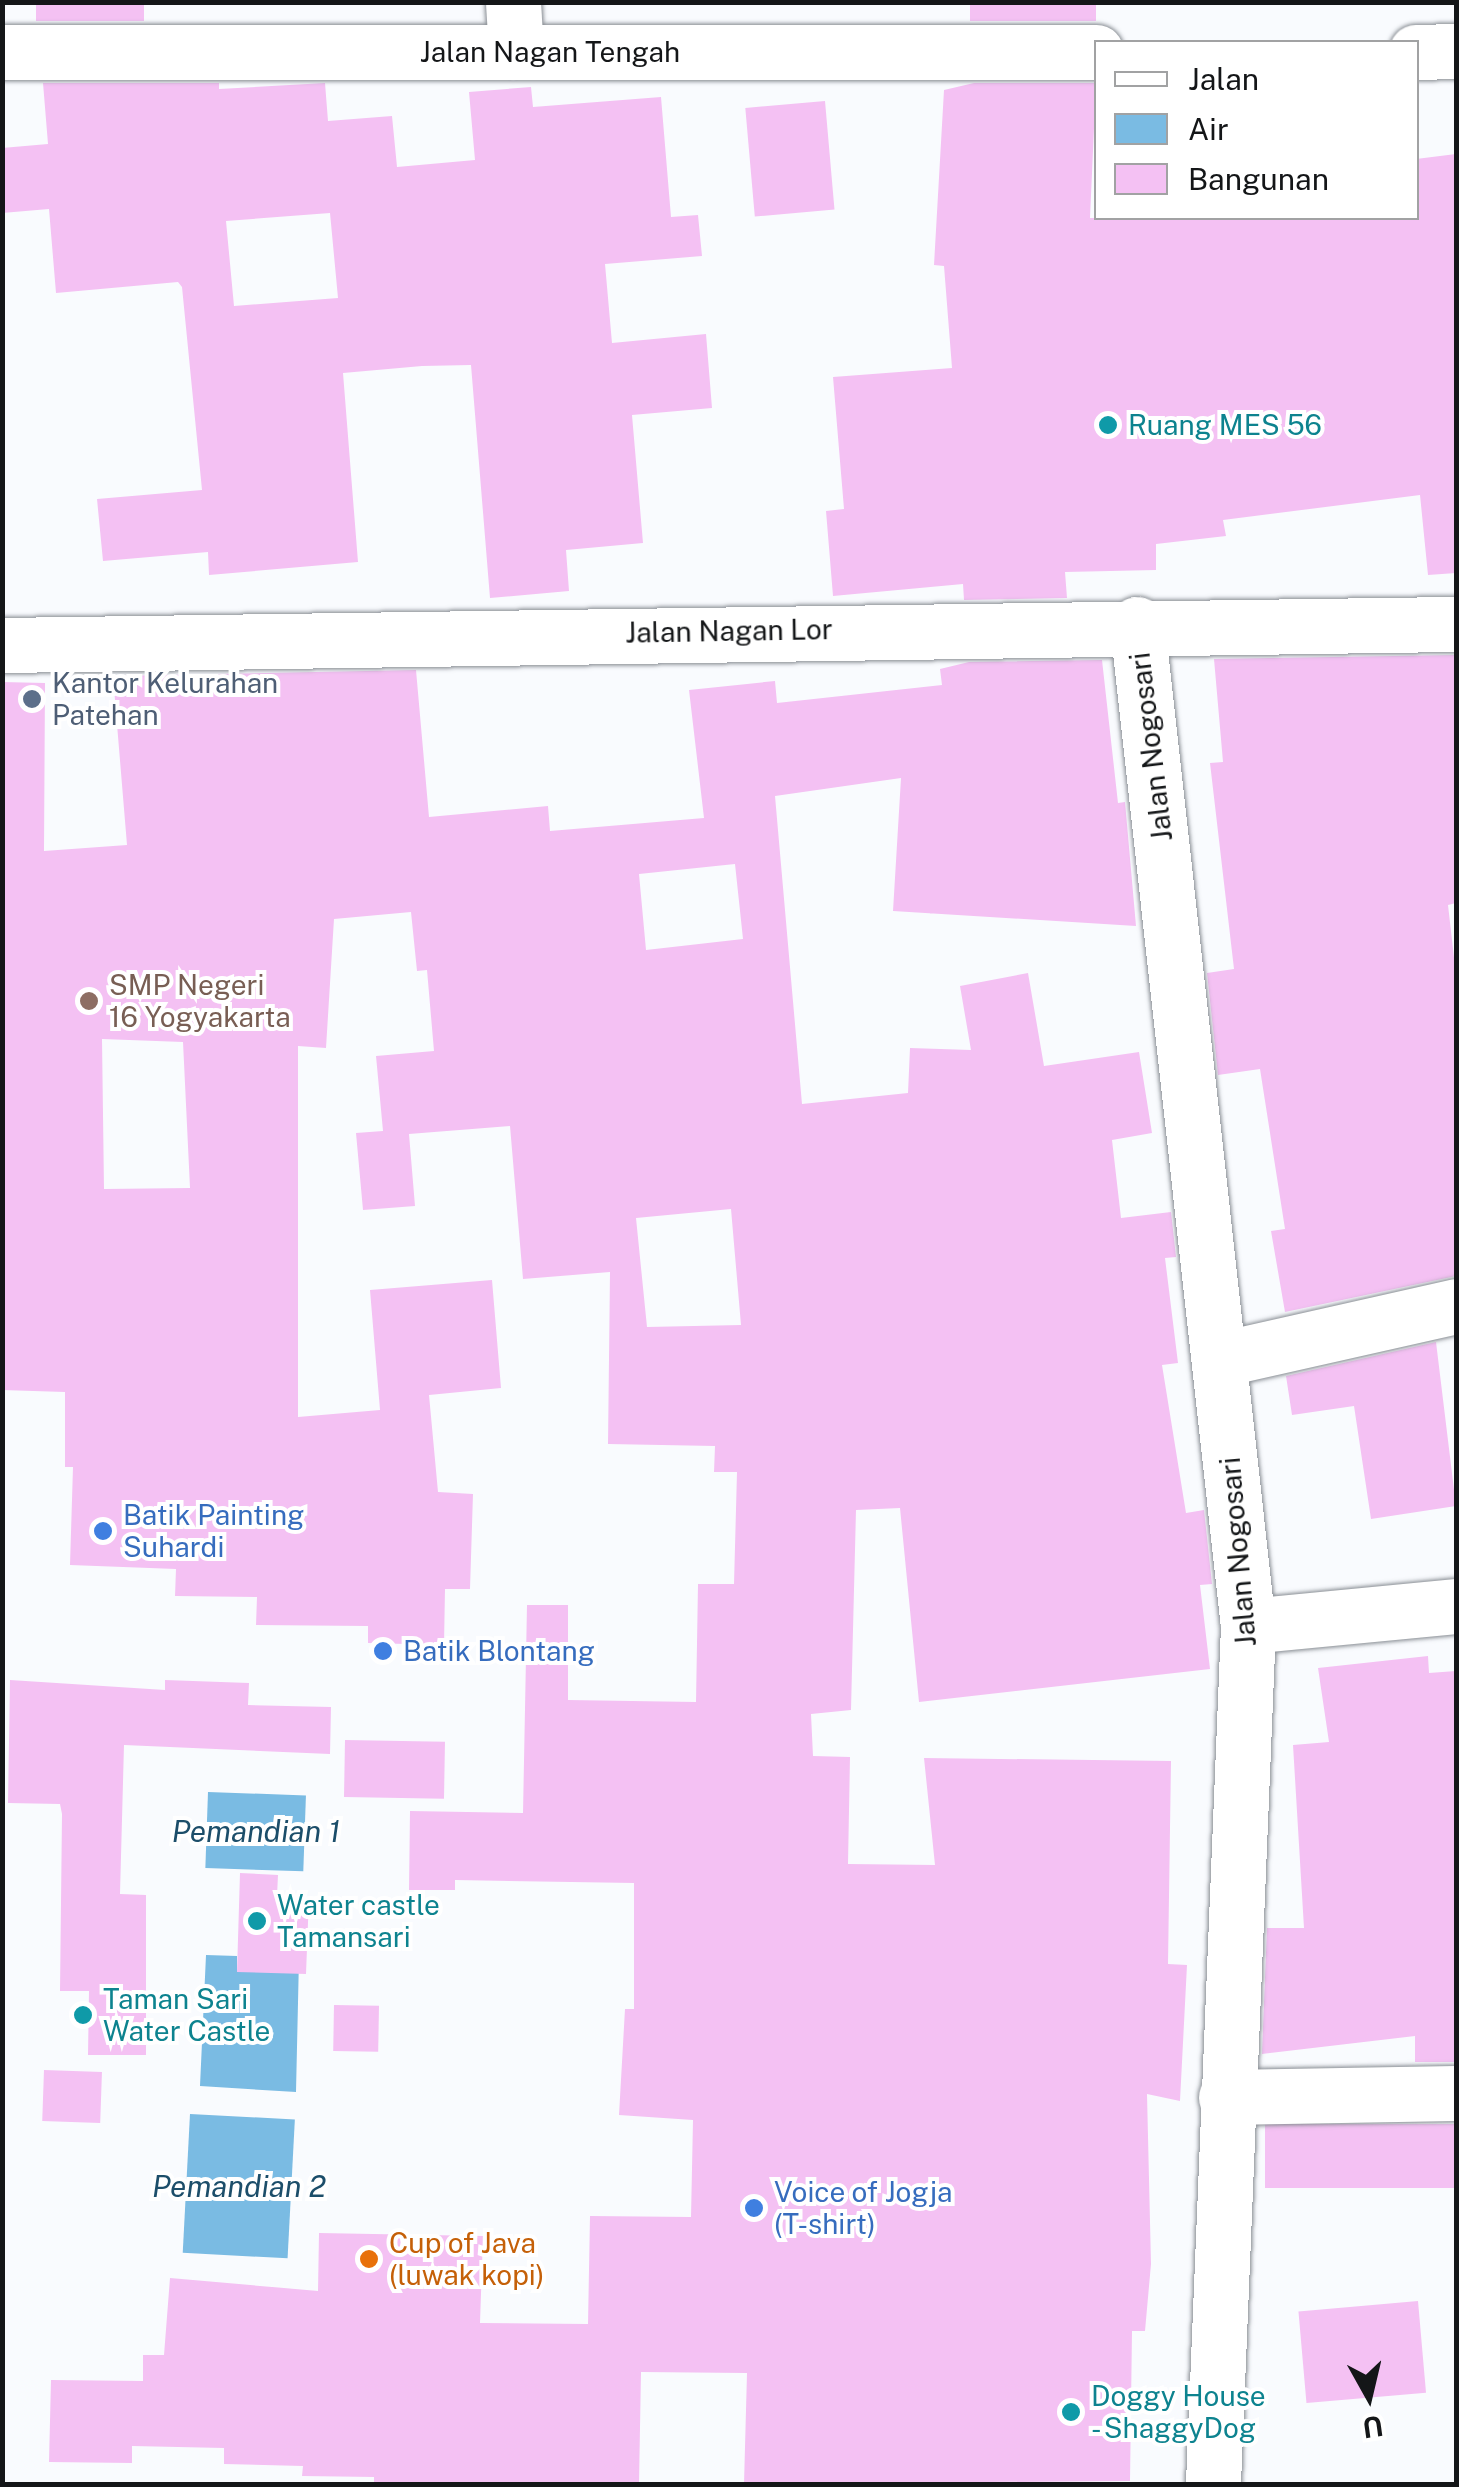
<!DOCTYPE html>
<html>
<head>
<meta charset="utf-8">
<style>
  body { margin:0 }
  #map { position:relative; width:1459px; height:2487px; overflow:hidden; background:#f9fbfe; font-family:"Public Sans",sans-serif }
  div>[style] { position:absolute }
  .water>* { inset:0; background:#7abbe3; transform-origin:0 0 }
  .building>* { inset:0; background:#f4c1f3; transform-origin:0 0 }
  .roads { filter:drop-shadow(0 0 2px #8a8f95) drop-shadow(0 0 2px #8a8f95) }
  .minor>* { height:55px; margin:-27.5px; padding:0 27.5px; transform-origin:27.5px; border-radius:27.5px; background:#fff }
  .dots>* { width:28px; height:28px; translate:-50% -50%; box-sizing:border-box; border:5px solid #fff; border-radius:50% }
  span { translate:-50% -50%; white-space:nowrap; text-align:center; line-height:1.15; -webkit-text-stroke:8px #fff; paint-order:stroke }
  .street-label { font-size:28px; color:#141618 }
  .culture-label { font-size:28px; color:#0d838f }
  .left { translate:0 -50%; text-align:left }
  .service-label { font-size:28px; color:#4e5e75 }
  .education-label { font-size:28px; color:#785e54 }
  .shop-label { font-size:28px; color:#366cbe }
  .food-label { font-size:28px; color:#c56008 }
  .water-label { font-size:30px; color:#1c4e6a; font-style:italic }
  .frame { position:absolute; inset:0; border:5px solid #141618; pointer-events:none }
  .legend { position:absolute; left:1094px; top:40px; width:325px; height:180px; box-sizing:border-box; background:#fff; border:2px solid #a1a2a3; margin:0; padding:12px 18px; list-style:none; font-size:30px; color:#141618 }
  .legend li { display:flex; align-items:center; gap:20px; height:50px }
  .legend b { width:50px; border:2px solid #a1a2a3 }
  .north { position:absolute; left:1319px; top:2347px; width:100px; height:100px; -webkit-text-stroke:8px #fff; paint-order:stroke; rotate:172deg; font-size:28px; font-weight:700; line-height:40px; text-align:center; color:#141618 }
  .north::after { content:''; display:block; margin:auto; width:35px; height:45px; background:#141618; clip-path:polygon(50% 0,100% 100%,50% 72%,0 100%) }
</style>
</head>
<body>
<div id="map">
  <div class="water">
    <div style="left:208px;top:1792px;width:98px;height:76px;rotate:2deg"></div>
    <div style="clip-path:polygon(206px 1955px,237px 1956px,237px 1972px,299px 1958px,296px 2092px,200px 2086px)"></div>
    <div style="left:190px;top:2114px;width:105px;height:139px;rotate:3deg"></div>
  </div>
  <div class="building">
    <div style="left:36px;top:2px;width:108px;height:19px"></div>
    <div style="left:970px;top:2px;width:126px;height:19px"></div>
    <div style="clip-path:polygon(evenodd,43px 83px,219px 83px,219px 89px,325px 83px,328px 121px,392px 116px,397px 167px,475px 160px,469px 92px,531px 87px,533px 107px,661px 97px,671px 217px,698px 215px,702px 256px,605px 264px,612px 343px,706px 334px,712px 408px,632px 415px,643px 543px,566px 550px,569px 591px,490px 598px,471px 365px,422px 366px,343px 373px,358px 562px,209px 575px,208px 552px,103px 561px,97px 499px,202px 490px,182px 287px,178px 282px,56px 293px,49px 209px,2px 213px,2px 148px,48px 144px,43px 83px,330px 213px,338px 298px,234px 306px,226px 221px,330px 213px)"></div>
    <div style="clip-path:polygon(974px 83px,1096px 83px,1090px 218px,1416px 218px,1416px 159px,1456px 154px,1456px 573px,1428px 575px,1420px 495px,1223px 520px,1226px 536px,1156px 544px,1156px 570px,1065px 572px,1067px 598px,964px 600px,963px 584px,833px 596px,826px 511px,844px 509px,833px 377px,952px 368px,944px 266px,934px 265px,944px 90px)"></div>
    <div style="left:825px;top:101px;width:109px;height:80px;rotate:85deg"></div>
    <div style="clip-path:polygon(1456px 655px,1456px 903px,1448px 905px,1456px 975px,1456px 1276px,1285px 1312px,1271px 1231px,1285px 1229px,1260px 1069px,1218px 1075px,1207px 973px,1234px 969px,1210px 763px,1223px 762px,1214px 659px)"></div>
    <div style="clip-path:polygon(evenodd,1102px 660px,1118px 803px,1125px 802px,1136px 926px,893px 911px,901px 778px,775px 796px,802px 1104px,908px 1093px,910px 1048px,971px 1050px,960px 986px,1028px 973px,1044px 1066px,1139px 1052px,1152px 1133px,1112px 1140px,1121px 1218px,1171px 1212px,1176px 1257px,1165px 1258px,1178px 1363px,1162px 1365px,1186px 1513px,1204px 1510px,1212px 1584px,1200px 1585px,1210px 1669px,919px 1702px,900px 1508px,856px 1510px,851px 1710px,811px 1714px,813px 1756px,850px 1757px,848px 1864px,935px 1865px,924px 1758px,1171px 1761px,1168px 1964px,1187px 1965px,1180px 2101px,1147px 2094px,1151px 2264px,1145px 2331px,1132px 2331px,1130px 2481px,744px 2484px,747px 2373px,641px 2372px,639px 2484px,374px 2484px,374px 2477px,302px 2476px,303px 2466px,224px 2464px,224px 2448px,132px 2446px,132px 2463px,49px 2462px,51px 2380px,143px 2381px,143px 2355px,164px 2355px,170px 2278px,318px 2291px,319px 2233px,483px 2236px,480px 2323px,588px 2324px,590px 2216px,691px 2217px,693px 2120px,619px 2115px,625px 2009px,634px 2009px,634px 1883px,455px 1880px,455px 1890px,409px 1890px,410px 1811px,523px 1813px,527px 1605px,568px 1605px,568px 1700px,696px 1702px,698px 1584px,734px 1584px,737px 1472px,714px 1472px,715px 1446px,608px 1444px,610px 1272px,523px 1279px,510px 1126px,409px 1134px,415px 1206px,363px 1210px,356px 1133px,383px 1131px,376px 1056px,434px 1051px,427px 970px,417px 971px,411px 912px,334px 919px,326px 1048px,298px 1046px,298px 1417px,380px 1410px,370px 1290px,492px 1280px,501px 1388px,429px 1395px,438px 1492px,473px 1494px,470px 1589px,445px 1589px,444px 1645px,368px 1643px,368px 1626px,256px 1625px,257px 1597px,175px 1596px,176px 1569px,70px 1565px,73px 1467px,65px 1467px,65px 1392px,2px 1390px,2px 682px,45px 683px,44px 851px,127px 845px,113px 676px,416px 670px,429px 817px,548px 806px,550px 831px,704px 818px,689px 690px,775px 681px,777px 703px,942px 685px,940px 669px,969px 662px,1102px 660px,735px 864px,743px 939px,646px 950px,639px 874px,735px 864px,1102px 660px,102px 1039px,183px 1042px,190px 1188px,104px 1189px,102px 1039px,1102px 660px,731px 1209px,741px 1325px,647px 1327px,636px 1218px,731px 1209px)"></div>
    <div style="clip-path:polygon(1436px 1342px,1456px 1506px,1371px 1519px,1354px 1406px,1292px 1415px,1286px 1376px)"></div>
    <div style="clip-path:polygon(1428px 1656px,1429px 1673px,1456px 1671px,1456px 2062px,1415px 2062px,1415px 2036px,1262px 2054px,1267px 1928px,1304px 1928px,1293px 1745px,1329px 1742px,1318px 1668px)"></div>
    <div style="clip-path:polygon(10px 1680px,165px 1690px,165px 1680px,249px 1683px,248px 1705px,331px 1707px,330px 1754px,124px 1745px,120px 1894px,146px 1895px,146px 2055px,88px 2055px,89px 1991px,60px 1991px,62px 1814px,60px 1804px,8px 1803px)"></div>
    <div style="left:345px;top:1740px;width:100px;height:57px;rotate:1deg"></div>
    <div style="clip-path:polygon(240px 1873px,278px 1875px,277px 1896px,309px 1897px,306px 1974px,237px 1972px)"></div>
    <div style="left:334px;top:2005px;width:45px;height:46px;rotate:1deg"></div>
    <div style="left:44px;top:2070px;width:58px;height:51px;rotate:2deg"></div>
    <div style="left:1456px;top:2124px;width:64px;height:191px;rotate:90deg"></div>
    <div style="left:1418px;top:2301px;width:92px;height:120px;rotate:85deg"></div>
  </div>
  <div class="roads">
    <div class="minor">
      <div style="left:513px;top:2px;width:50px;rotate:86.6deg"></div>
      <div style="left:2px;top:52px;width:1094px"></div>
      <div style="left:1416px;top:52px;width:40px;rotate:-1.4deg"></div>
      <div style="left:1137px;top:624px;width:1008px;rotate:83.68deg"></div>
      <div style="left:1248px;top:1626px;width:859px;rotate:92.34deg"></div>
      <div style="left:2px;top:645px;width:1454px;rotate:-0.83deg"></div>
      <div style="left:1221px;top:1359px;width:241px;rotate:-12.7deg"></div>
      <div style="left:1248px;top:1626px;width:209px;rotate:-5.5deg"></div>
      <div style="left:1226px;top:2097px;width:230px;rotate:-1deg"></div>
    </div>
  </div>
  <div class="dots">
    <div style="left:1108px;top:425px;background:#0f9aa8"></div>
    <div style="left:32px;top:699px;background:#5c6f8a"></div>
    <div style="left:89px;top:1001px;background:#8d6e63"></div>
    <div style="left:103px;top:1531px;background:#3f7fe0"></div>
    <div style="left:383px;top:1651px;background:#3f7fe0"></div>
    <div style="left:257px;top:1921px;background:#0f9aa8"></div>
    <div style="left:83px;top:2015px;background:#0f9aa8"></div>
    <div style="left:754px;top:2208px;background:#3f7fe0"></div>
    <div style="left:369px;top:2259px;background:#e8710a"></div>
    <div style="left:1071px;top:2412px;background:#0f9aa8"></div>
  </div>
  <div class="street-label">
    <span style="left:550px;top:52px">Jalan Nagan Tengah</span>
    <span style="left:729px;top:631px;rotate:-1deg">Jalan Nagan Lor</span>
    <span style="left:1151px;top:747px;rotate:-97deg">Jalan Nogosari</span>
    <span style="left:1238px;top:1552px;rotate:-95deg">Jalan Nogosari</span>
  </div>
  <div class="culture-label">
    <span class="left" style="left:1128px;top:425px">Ruang MES 56</span>
    <span class="left" style="left:277px;top:1921px">Water castle<br>Tamansari</span>
    <span class="left" style="left:103px;top:2015px">Taman Sari<br>Water Castle</span>
    <span class="left" style="left:1091px;top:2412px">Doggy House<br>- ShaggyDog</span>
  </div>
  <div class="service-label">
    <span class="left" style="left:52px;top:699px">Kantor Kelurahan<br>Patehan</span>
  </div>
  <div class="education-label">
    <span class="left" style="left:109px;top:1001px">SMP Negeri<br>16 Yogyakarta</span>
  </div>
  <div class="shop-label">
    <span class="left" style="left:123px;top:1531px">Batik Painting<br>Suhardi</span>
    <span class="left" style="left:403px;top:1651px">Batik Blontang</span>
    <span class="left" style="left:774px;top:2208px">Voice of Jogja<br>(T-shirt)</span>
  </div>
  <div class="food-label">
    <span class="left" style="left:389px;top:2259px">Cup of Java<br>(luwak kopi)</span>
  </div>
  <div class="water-label">
    <span style="left:256px;top:1831px">Pemandian 1</span>
    <span style="left:239px;top:2186px">Pemandian 2</span>
  </div>
  <div class="frame"></div>
  <ul class="legend">
  <li><b style="height:12px;background:#fff"></b>Jalan</li>
  <li><b style="height:28px;background:#7abbe3"></b>Air</li>
  <li><b style="height:28px;background:#f4c1f3"></b>Bangunan</li>
  </ul>
  <div class="north">U</div>
</div>
</body>
</html>
